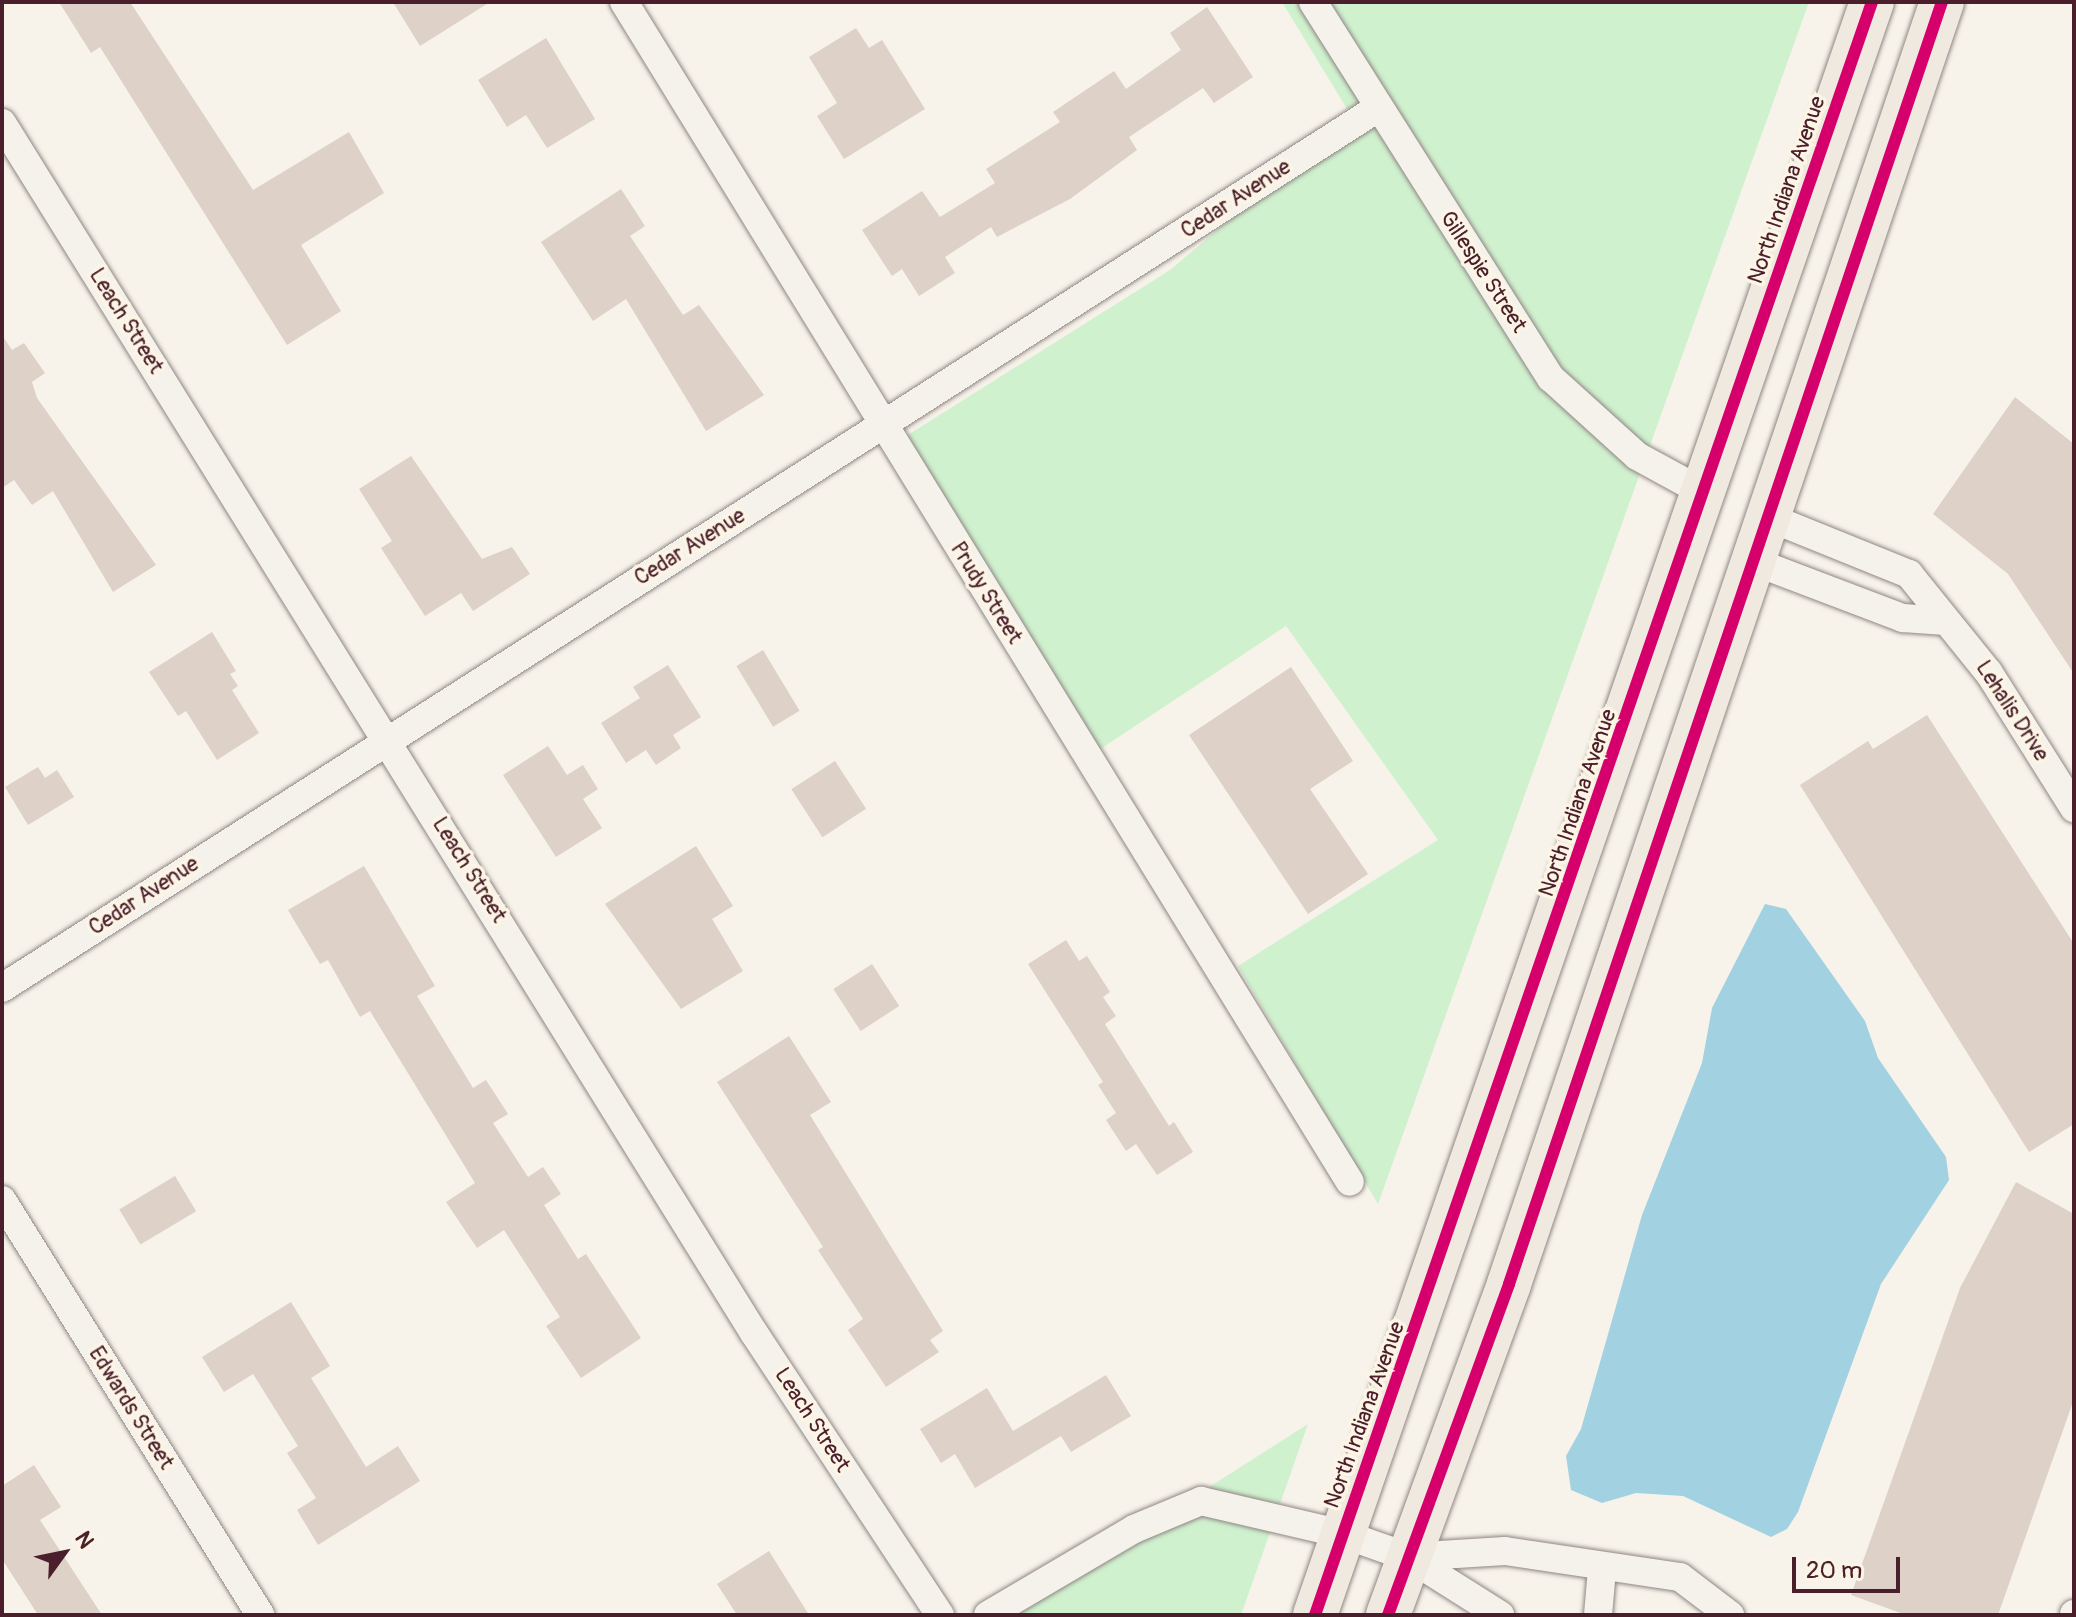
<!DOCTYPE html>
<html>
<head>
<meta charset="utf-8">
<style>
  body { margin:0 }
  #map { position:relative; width:2076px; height:1617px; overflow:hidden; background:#f7f3ea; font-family:Pangolin,sans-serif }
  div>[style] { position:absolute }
  .green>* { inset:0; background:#cff1ce }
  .water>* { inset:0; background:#a2d1e2 }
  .building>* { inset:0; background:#ddd1c8; transform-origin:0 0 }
  .roads { filter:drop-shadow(0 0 2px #908684) drop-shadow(0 0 2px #908684) }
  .street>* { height:28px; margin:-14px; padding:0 14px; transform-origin:14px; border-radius:14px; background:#f5f2ec }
  .primary>* { height:44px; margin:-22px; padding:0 22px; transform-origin:22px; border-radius:22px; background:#efe9df }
  .cycleway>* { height:12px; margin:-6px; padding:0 6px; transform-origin:6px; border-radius:6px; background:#d6006c }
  span { translate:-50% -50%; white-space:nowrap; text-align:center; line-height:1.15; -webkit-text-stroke:7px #fcf5e5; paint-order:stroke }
  .street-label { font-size:22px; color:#4a1f2b }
  .frame { position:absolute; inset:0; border:4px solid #4a1f2b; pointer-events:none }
  .north { position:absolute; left:24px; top:1513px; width:80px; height:80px; -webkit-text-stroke:6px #fcf5e5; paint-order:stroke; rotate:57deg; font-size:22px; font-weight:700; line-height:32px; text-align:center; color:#4a1f2b }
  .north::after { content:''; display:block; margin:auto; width:28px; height:36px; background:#4a1f2b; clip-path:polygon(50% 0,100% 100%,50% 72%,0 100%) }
  .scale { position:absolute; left:1792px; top:1557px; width:108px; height:36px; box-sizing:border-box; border:4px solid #4a1f2b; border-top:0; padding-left:10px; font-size:24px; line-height:28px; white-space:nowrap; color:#4a1f2b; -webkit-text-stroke:6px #fcf5e5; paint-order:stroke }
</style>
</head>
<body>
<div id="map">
  <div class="green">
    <div style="clip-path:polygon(1282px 2px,1809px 2px,1378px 1204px,1238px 966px,1438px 840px,1286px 626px,1099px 750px,895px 443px,1170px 270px,1352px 117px)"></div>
    <div style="clip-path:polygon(1308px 1424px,1241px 1615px,1008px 1615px)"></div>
  </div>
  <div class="water">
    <div style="clip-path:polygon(1765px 904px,1786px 909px,1865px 1021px,1878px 1058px,1946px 1157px,1949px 1180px,1881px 1284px,1798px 1512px,1787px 1529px,1771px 1537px,1683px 1496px,1636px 1493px,1602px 1503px,1571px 1490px,1566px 1456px,1581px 1429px,1642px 1215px,1702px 1063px,1712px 1008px)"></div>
  </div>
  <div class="building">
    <div style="clip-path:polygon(59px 2px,130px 2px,253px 190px,349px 132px,384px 193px,301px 245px,341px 311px,287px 345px,100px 47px,91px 53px)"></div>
    <div style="clip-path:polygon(393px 2px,490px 2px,420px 46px)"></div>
    <div style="clip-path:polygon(1207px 7px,1253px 77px,1214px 103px,1203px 88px,1129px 137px,1137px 150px,1070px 199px,997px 237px,991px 227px,945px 257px,955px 273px,919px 296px,902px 269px,892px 276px,862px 230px,922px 191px,940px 217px,995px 183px,986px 169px,1060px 122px,1053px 112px,1114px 71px,1126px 89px,1181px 50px,1170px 33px)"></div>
    <div style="clip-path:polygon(856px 28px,869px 48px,882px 40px,925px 109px,844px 159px,817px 116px,837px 103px,809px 57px)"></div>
    <div style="clip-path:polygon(546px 38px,595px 119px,547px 148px,526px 115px,507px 127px,478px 80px)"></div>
    <div style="clip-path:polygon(621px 189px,645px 226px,630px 236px,683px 315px,699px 305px,764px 395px,706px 431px,626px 299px,593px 321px,541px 242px)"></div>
    <div style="clip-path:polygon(2px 335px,12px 350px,24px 343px,45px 373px,32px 382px,37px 398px,156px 565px,113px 592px,53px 491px,32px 505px,14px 480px,2px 488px)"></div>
    <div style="clip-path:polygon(2015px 397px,2074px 444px,2074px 674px,2008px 574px,1933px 514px)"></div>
    <div style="clip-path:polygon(411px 456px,482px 559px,512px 547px,530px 574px,473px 611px,461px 593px,425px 616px,381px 548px,392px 541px,359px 489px)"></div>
    <div style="clip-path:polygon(212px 632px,236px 671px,230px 674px,238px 686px,232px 690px,259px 733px,217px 760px,186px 711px,178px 716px,149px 672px)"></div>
    <div style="left:763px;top:650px;width:71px;height:31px;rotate:59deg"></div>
    <div style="clip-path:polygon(668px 665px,701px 717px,673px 735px,681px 748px,656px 765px,646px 750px,626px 763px,601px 723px,640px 698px,633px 687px)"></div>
    <div style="clip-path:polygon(1291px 667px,1353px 761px,1310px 789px,1368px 874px,1308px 914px,1189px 735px)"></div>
    <div style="clip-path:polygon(1927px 715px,2074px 944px,2074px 1124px,2029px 1152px,1800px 785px,1868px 741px,1873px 749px)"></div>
    <div style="clip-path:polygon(548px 746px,567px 775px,583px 765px,598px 789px,583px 799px,602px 828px,556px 857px,503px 775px)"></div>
    <div style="left:835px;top:761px;width:57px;height:52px;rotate:57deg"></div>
    <div style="clip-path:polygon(38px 767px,45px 778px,57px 770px,74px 797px,28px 825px,5px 787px)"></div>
    <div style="clip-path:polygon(696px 846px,733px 906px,712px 919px,743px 971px,681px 1009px,605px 904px)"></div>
    <div style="clip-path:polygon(364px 866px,435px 986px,417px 996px,473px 1088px,486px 1080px,508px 1114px,493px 1123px,528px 1177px,543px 1167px,561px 1194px,544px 1205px,578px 1259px,586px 1254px,641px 1338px,581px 1378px,546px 1326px,560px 1317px,504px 1230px,477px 1248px,446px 1202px,475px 1183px,370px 1011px,360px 1017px,328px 960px,320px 964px,288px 910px)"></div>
    <div style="clip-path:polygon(1066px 940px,1079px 961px,1087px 956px,1110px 992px,1103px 997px,1116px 1016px,1105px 1024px,1169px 1126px,1174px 1122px,1193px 1152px,1157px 1175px,1136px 1144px,1126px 1151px,1106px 1120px,1116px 1113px,1098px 1085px,1103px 1082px,1028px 964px)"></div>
    <div style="left:872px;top:964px;width:50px;height:46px;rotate:57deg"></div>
    <div style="clip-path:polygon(789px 1036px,831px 1102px,810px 1115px,943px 1331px,930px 1340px,939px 1352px,886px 1387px,848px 1330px,863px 1319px,818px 1250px,823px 1247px,717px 1082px)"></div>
    <div style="left:175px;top:1176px;width:41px;height:65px;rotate:59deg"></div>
    <div style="clip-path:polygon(2016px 1182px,2074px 1214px,2074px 1399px,1998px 1615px,1906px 1615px,1851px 1595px,1960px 1288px)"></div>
    <div style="clip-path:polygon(291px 1302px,330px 1366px,311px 1378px,366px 1467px,398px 1446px,420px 1481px,318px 1545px,297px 1510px,316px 1498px,287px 1453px,298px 1446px,253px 1374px,224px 1392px,202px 1357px)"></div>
    <div style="clip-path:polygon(1106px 1375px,1131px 1416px,1071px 1452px,1061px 1436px,975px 1488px,955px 1454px,941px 1463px,920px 1429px,987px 1388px,1013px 1431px)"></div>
    <div style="clip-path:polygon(34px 1465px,61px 1507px,40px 1520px,102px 1615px,38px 1615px,2px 1559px,2px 1486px)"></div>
    <div style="clip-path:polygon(769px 1551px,809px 1615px,737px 1615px,717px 1584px)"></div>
  </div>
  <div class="roads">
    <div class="street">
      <div style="left:624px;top:2px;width:1385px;rotate:58.4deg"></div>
      <div style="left:1313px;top:2px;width:445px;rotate:57.7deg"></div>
      <div style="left:1551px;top:378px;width:116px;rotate:42.2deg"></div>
      <div style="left:1637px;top:456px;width:77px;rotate:28.6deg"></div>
      <div style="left:2px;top:123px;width:1425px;rotate:58.14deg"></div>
      <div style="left:754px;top:1333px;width:338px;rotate:56.6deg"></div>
      <div style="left:1768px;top:517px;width:152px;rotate:22deg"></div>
      <div style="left:1909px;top:574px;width:127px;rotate:51.1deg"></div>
      <div style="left:1989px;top:673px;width:160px;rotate:57.8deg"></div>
      <div style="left:1750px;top:560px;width:164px;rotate:20.8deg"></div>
      <div style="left:1903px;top:618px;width:39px;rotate:4deg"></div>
      <div style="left:2px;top:988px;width:1633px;rotate:-32.6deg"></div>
      <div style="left:2px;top:1200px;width:489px;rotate:58.1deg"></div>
      <div style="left:1408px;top:1557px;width:97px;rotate:-3.5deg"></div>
      <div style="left:1505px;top:1551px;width:177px;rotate:8.5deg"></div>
      <div style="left:1680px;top:1577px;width:63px;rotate:37.2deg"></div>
      <div style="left:988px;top:1615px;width:169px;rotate:-30.5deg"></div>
      <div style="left:1134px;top:1529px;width:73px;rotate:-22.7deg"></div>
      <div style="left:1201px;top:1501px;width:146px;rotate:13.1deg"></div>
      <div style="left:1343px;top:1534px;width:69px;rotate:19.5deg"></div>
      <div style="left:1408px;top:1557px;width:109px;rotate:32.2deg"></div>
      <div style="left:1598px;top:1615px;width:46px;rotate:-85deg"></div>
      <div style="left:2074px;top:1615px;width:1px;rotate:-90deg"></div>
    </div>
    <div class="primary">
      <div style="left:1315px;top:1615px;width:1706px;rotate:-70.95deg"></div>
      <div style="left:1388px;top:1615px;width:352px;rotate:-69.9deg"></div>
      <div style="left:1509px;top:1284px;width:1353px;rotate:-71.34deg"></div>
    </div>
  </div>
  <div class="cycleway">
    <div style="left:1315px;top:1615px;width:1706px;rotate:-70.95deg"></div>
    <div style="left:1388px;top:1615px;width:352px;rotate:-69.9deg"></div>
    <div style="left:1509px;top:1284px;width:1353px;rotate:-71.34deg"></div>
  </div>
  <div class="street-label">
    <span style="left:1787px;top:190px;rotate:-71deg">North Indiana Avenue</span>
    <span style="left:1236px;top:199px;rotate:-33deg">Cedar Avenue</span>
    <span style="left:1483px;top:272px;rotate:57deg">Gillespie Street</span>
    <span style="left:126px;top:321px;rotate:58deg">Leach Street</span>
    <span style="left:690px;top:547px;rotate:-32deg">Cedar Avenue</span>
    <span style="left:986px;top:593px;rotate:58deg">Prudy Street</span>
    <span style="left:2012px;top:711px;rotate:57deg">Lehalis Drive</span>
    <span style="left:1578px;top:803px;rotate:-71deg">North Indiana Avenue</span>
    <span style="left:469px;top:870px;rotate:58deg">Leach Street</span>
    <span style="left:144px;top:896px;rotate:-33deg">Cedar Avenue</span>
    <span style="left:131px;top:1408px;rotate:58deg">Edwards Street</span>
    <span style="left:1365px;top:1415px;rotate:-70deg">North Indiana Avenue</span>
    <span style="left:812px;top:1420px;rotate:57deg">Leach Street</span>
  </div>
  <div class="frame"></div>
  <div class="north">N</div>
  <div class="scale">20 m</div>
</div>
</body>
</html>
